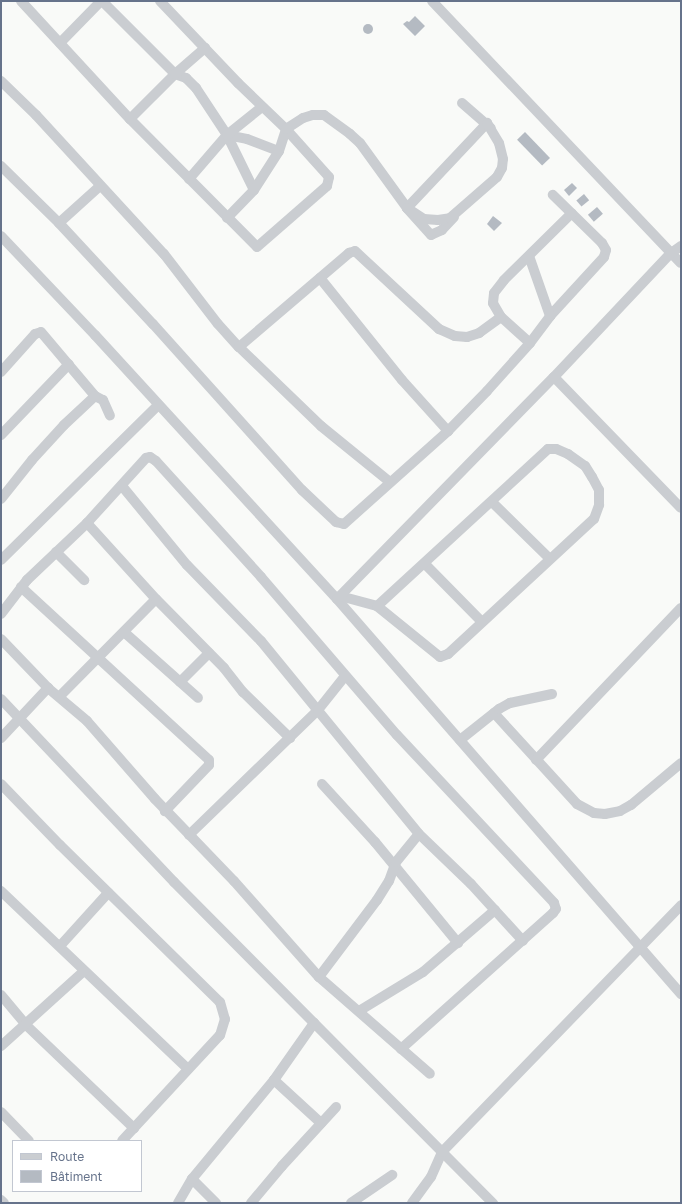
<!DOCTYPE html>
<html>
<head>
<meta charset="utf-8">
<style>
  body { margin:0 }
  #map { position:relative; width:682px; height:1204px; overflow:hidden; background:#f9faf8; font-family:"Golos Text",sans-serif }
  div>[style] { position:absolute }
  .building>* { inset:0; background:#b4bac2; transform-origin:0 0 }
  .round { border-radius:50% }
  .minor>* { height:10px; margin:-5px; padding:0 5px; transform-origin:5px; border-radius:5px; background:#cacdd1 }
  span { translate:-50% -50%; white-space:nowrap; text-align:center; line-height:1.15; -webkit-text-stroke:4px #fff; paint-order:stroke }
  .frame { position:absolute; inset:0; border:2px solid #66738b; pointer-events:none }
  .legend { position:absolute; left:12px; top:1140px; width:130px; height:52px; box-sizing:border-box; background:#fff; border:1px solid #c2c7d1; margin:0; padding:5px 7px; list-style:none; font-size:12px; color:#66738b }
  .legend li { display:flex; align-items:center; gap:8px; height:20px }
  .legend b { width:20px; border:1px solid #c2c7d1 }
</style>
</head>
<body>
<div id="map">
  <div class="building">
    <div style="clip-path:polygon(415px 16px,425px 26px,415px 36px,403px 24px,407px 21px,409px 22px)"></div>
    <div class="round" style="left:363px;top:24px;width:10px;height:10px"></div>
    <div style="left:525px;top:132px;width:36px;height:11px;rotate:46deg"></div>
    <div style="clip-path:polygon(572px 183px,577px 188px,569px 196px,564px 190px)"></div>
    <div style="left:584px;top:194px;width:8px;height:10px;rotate:50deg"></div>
    <div style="left:597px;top:207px;width:9px;height:12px;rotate:49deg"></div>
    <div style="clip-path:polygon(493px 216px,502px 223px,494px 231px,487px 224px)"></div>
  </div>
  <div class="minor">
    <div style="left:21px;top:1px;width:161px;rotate:47.3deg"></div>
    <div style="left:130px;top:119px;width:180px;rotate:45.2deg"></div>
    <div style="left:257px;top:247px;width:93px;rotate:-41.1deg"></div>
    <div style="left:327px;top:186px;width:9px;rotate:-77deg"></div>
    <div style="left:329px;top:177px;width:64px;rotate:-131.9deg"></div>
    <div style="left:286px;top:129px;width:66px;rotate:-136.2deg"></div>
    <div style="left:238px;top:83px;width:113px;rotate:-133.6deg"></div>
    <div style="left:102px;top:1px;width:103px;rotate:45deg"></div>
    <div style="left:175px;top:74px;width:12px;rotate:20deg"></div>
    <div style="left:186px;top:78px;width:14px;rotate:45deg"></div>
    <div style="left:196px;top:88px;width:56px;rotate:56.6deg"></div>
    <div style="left:227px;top:135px;width:61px;rotate:63.9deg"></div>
    <div style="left:432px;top:1px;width:361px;rotate:46.5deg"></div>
    <div style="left:60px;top:43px;width:59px;rotate:-45.7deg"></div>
    <div style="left:1px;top:81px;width:49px;rotate:44.2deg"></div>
    <div style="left:36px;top:115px;width:189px;rotate:47.4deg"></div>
    <div style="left:164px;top:254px;width:88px;rotate:52.4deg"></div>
    <div style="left:218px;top:324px;width:31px;rotate:48deg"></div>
    <div style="left:239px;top:347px;width:114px;rotate:43.9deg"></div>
    <div style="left:321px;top:426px;width:89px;rotate:39.1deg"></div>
    <div style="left:462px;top:103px;width:38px;rotate:41deg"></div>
    <div style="left:130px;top:119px;width:64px;rotate:-45deg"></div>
    <div style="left:175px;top:74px;width:40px;rotate:-41deg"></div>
    <div style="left:227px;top:135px;width:20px;rotate:11deg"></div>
    <div style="left:247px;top:139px;width:34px;rotate:21deg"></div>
    <div style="left:1px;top:166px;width:81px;rotate:44.5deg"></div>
    <div style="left:59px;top:223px;width:138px;rotate:47.1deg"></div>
    <div style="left:153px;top:324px;width:223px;rotate:48.1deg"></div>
    <div style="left:302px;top:490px;width:47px;rotate:43.3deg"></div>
    <div style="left:336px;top:522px;width:8px;rotate:14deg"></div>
    <div style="left:344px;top:524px;width:140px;rotate:-41.8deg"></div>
    <div style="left:448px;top:431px;width:56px;rotate:-45.7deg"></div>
    <div style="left:487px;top:391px;width:64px;rotate:-48.1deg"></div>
    <div style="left:530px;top:343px;width:34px;rotate:-53deg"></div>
    <div style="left:550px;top:316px;width:80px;rotate:-47.5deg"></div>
    <div style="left:604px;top:257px;width:7px;rotate:-74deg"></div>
    <div style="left:606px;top:250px;width:8px;rotate:-120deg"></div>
    <div style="left:602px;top:243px;width:69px;rotate:-135.6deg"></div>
    <div style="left:189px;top:179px;width:58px;rotate:-49.2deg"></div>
    <div style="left:227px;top:135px;width:45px;rotate:-38.7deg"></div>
    <div style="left:454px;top:217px;width:18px;rotate:133deg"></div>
    <div style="left:442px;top:230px;width:12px;rotate:156deg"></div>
    <div style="left:431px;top:235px;width:36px;rotate:-132deg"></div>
    <div style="left:407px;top:208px;width:117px;rotate:-46.7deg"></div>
    <div style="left:227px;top:218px;width:39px;rotate:-46deg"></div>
    <div style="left:254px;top:190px;width:46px;rotate:-57.3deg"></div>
    <div style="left:279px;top:151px;width:23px;rotate:-72deg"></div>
    <div style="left:286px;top:129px;width:20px;rotate:-33deg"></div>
    <div style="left:303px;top:118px;width:10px;rotate:-17deg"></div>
    <div style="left:313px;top:115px;width:11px"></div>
    <div style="left:324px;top:115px;width:32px;rotate:36deg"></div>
    <div style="left:350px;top:134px;width:13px;rotate:42deg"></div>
    <div style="left:360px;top:143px;width:80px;rotate:54.1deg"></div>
    <div style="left:407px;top:208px;width:20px;rotate:33deg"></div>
    <div style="left:424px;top:219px;width:14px;rotate:4deg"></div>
    <div style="left:438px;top:220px;width:12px;rotate:-9deg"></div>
    <div style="left:450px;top:218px;width:62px;rotate:-41.1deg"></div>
    <div style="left:497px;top:177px;width:10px;rotate:-61deg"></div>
    <div style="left:502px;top:168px;width:9px;rotate:-84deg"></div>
    <div style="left:503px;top:159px;width:16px;rotate:-104deg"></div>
    <div style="left:499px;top:143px;width:23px;rotate:-121deg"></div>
    <div style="left:59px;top:223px;width:55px;rotate:-42.1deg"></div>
    <div style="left:1px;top:236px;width:137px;rotate:46.5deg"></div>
    <div style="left:95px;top:335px;width:358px;rotate:47.5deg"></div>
    <div style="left:337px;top:599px;width:524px;rotate:48.95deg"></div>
    <div style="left:529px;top:256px;width:64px;rotate:70.7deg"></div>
    <div style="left:320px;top:278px;width:131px;rotate:51.2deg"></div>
    <div style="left:402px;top:380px;width:69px;rotate:48deg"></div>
    <div style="left:530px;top:343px;width:39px;rotate:-138deg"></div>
    <div style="left:501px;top:317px;width:16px;rotate:-120deg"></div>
    <div style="left:493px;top:303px;width:10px;rotate:-84deg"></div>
    <div style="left:494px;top:293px;width:16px;rotate:-52deg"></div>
    <div style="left:504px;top:280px;width:95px;rotate:-44.6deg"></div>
    <div style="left:239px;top:347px;width:145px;rotate:-40.5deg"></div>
    <div style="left:349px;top:253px;width:6px;rotate:-18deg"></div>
    <div style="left:355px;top:251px;width:115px;rotate:42.9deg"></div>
    <div style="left:439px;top:329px;width:17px;rotate:24deg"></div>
    <div style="left:455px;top:336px;width:12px;rotate:5deg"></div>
    <div style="left:467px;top:337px;width:13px;rotate:-18deg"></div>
    <div style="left:479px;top:333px;width:27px;rotate:-36deg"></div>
    <div style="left:1px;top:372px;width:51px;rotate:-48.2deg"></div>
    <div style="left:35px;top:334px;width:6px;rotate:-18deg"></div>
    <div style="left:41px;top:332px;width:84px;rotate:49.8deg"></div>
    <div style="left:95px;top:396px;width:9px;rotate:27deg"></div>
    <div style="left:103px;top:400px;width:17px;rotate:66deg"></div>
    <div style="left:554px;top:377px;width:182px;rotate:45.9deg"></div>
    <div style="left:1px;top:435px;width:98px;rotate:-46.2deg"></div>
    <div style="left:122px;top:486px;width:102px;rotate:50.6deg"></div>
    <div style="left:187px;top:565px;width:106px;rotate:45.8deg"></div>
    <div style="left:261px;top:641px;width:249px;rotate:50.7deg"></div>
    <div style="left:419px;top:834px;width:72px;rotate:43.9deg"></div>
    <div style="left:471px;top:884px;width:77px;rotate:47.6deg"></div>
    <div style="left:1px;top:499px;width:50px;rotate:-51.5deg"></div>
    <div style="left:32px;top:460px;width:47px;rotate:-47.6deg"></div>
    <div style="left:64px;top:425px;width:42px;rotate:-43.1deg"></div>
    <div style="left:492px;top:502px;width:81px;rotate:44.5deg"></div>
    <div style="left:87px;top:523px;width:103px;rotate:47.8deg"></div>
    <div style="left:56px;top:552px;width:40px;rotate:45deg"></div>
    <div style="left:1px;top:560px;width:221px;rotate:-44.6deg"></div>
    <div style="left:425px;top:564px;width:81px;rotate:45.5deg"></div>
    <div style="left:21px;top:587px;width:255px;rotate:42.6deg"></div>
    <div style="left:209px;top:760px;width:5px;rotate:90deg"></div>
    <div style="left:209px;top:765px;width:64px;rotate:133.7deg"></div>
    <div style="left:340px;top:596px;width:38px;rotate:15deg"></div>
    <div style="left:377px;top:606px;width:81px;rotate:39deg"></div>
    <div style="left:440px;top:657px;width:9px;rotate:-21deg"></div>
    <div style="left:448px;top:654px;width:199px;rotate:-42.8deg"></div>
    <div style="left:594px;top:519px;width:15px;rotate:-70deg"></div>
    <div style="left:599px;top:505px;width:15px;rotate:-90deg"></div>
    <div style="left:599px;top:490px;width:15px;rotate:-118deg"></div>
    <div style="left:592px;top:477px;width:13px;rotate:-122deg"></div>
    <div style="left:585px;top:466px;width:21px;rotate:-145deg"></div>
    <div style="left:568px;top:454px;width:13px;rotate:-157deg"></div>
    <div style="left:556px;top:449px;width:8px;rotate:180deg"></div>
    <div style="left:548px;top:449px;width:232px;rotate:137.4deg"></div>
    <div style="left:337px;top:599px;width:310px;rotate:-45.7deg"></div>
    <div style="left:554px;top:377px;width:170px;rotate:-46.7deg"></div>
    <div style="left:671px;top:253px;width:12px;rotate:-35deg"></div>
    <div style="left:1px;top:614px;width:43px;rotate:-52.6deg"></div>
    <div style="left:27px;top:580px;width:83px;rotate:-43.5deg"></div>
    <div style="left:87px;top:523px;width:88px;rotate:-47.8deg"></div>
    <div style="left:146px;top:458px;width:4px;rotate:-14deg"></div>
    <div style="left:150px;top:457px;width:7px;rotate:34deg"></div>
    <div style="left:156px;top:461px;width:156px;rotate:47.8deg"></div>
    <div style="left:261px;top:577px;width:208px;rotate:49.3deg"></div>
    <div style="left:397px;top:735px;width:230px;rotate:46.9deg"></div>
    <div style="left:554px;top:903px;width:6px;rotate:72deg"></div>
    <div style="left:556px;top:909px;width:5px;rotate:127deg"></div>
    <div style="left:553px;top:913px;width:204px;rotate:138.2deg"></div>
    <div style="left:124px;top:632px;width:99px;rotate:41.7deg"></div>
    <div style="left:1px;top:639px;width:68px;rotate:46.2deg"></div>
    <div style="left:48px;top:688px;width:51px;rotate:40.2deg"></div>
    <div style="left:87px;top:721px;width:103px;rotate:48.9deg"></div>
    <div style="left:155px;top:799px;width:114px;rotate:46.1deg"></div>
    <div style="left:234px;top:881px;width:128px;rotate:48.5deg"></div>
    <div style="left:319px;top:977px;width:147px;rotate:41.1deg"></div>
    <div style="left:180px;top:682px;width:41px;rotate:-45deg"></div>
    <div style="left:60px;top:696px;width:136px;rotate:-45.3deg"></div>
    <div style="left:156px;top:599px;width:97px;rotate:45.4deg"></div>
    <div style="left:224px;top:668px;width:31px;rotate:52deg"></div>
    <div style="left:243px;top:692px;width:66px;rotate:44.4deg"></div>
    <div style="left:1px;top:699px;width:252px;rotate:46.6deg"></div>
    <div style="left:174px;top:882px;width:453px;rotate:45.2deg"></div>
    <div style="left:494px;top:713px;width:123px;rotate:47.6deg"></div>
    <div style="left:577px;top:804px;width:19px;rotate:28deg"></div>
    <div style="left:594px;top:813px;width:11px;rotate:5deg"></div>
    <div style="left:605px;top:814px;width:15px;rotate:-11deg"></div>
    <div style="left:620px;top:811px;width:13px;rotate:-29deg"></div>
    <div style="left:631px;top:805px;width:65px;rotate:-40deg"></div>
    <div style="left:1px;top:738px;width:69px;rotate:-46.8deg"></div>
    <div style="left:460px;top:740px;width:50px;rotate:-38.5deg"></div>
    <div style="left:499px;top:709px;width:13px;rotate:-29deg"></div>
    <div style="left:510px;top:703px;width:43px;rotate:-12.1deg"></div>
    <div style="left:536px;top:760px;width:210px;rotate:-46.4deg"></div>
    <div style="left:1px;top:784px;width:85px;rotate:46deg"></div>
    <div style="left:60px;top:845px;width:224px;rotate:44.5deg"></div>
    <div style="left:220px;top:1002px;width:18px;rotate:74deg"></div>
    <div style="left:225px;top:1019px;width:17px;rotate:107deg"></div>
    <div style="left:220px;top:1035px;width:144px;rotate:132.8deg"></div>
    <div style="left:322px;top:784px;width:79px;rotate:47.6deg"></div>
    <div style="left:375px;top:842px;width:131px;rotate:50.6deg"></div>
    <div style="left:189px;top:835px;width:180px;rotate:-44.1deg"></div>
    <div style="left:318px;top:710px;width:43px;rotate:-51.5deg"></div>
    <div style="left:1px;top:891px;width:258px;rotate:43.6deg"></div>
    <div style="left:60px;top:946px;width:72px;rotate:-47.8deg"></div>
    <div style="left:319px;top:977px;width:96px;rotate:-53deg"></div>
    <div style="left:377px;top:900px;width:22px;rotate:-58deg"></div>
    <div style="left:389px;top:881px;width:20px;rotate:-70deg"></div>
    <div style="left:396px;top:862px;width:36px;rotate:-51deg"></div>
    <div style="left:1px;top:995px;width:38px;rotate:50deg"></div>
    <div style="left:25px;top:1024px;width:151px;rotate:43.7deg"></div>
    <div style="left:359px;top:1011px;width:75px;rotate:-31.4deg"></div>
    <div style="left:423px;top:972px;width:95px;rotate:-40.7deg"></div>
    <div style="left:1px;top:1046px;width:112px;rotate:-42.1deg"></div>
    <div style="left:274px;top:1080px;width:64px;rotate:42.5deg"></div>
    <div style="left:1px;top:1112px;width:40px;rotate:46deg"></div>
    <div style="left:192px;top:1179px;width:34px;rotate:45deg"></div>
    <div style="left:1px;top:1200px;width:4px;rotate:45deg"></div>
    <div style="left:178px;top:1203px;width:28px;rotate:-60deg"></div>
    <div style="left:192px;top:1179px;width:129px;rotate:-50.4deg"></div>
    <div style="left:274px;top:1080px;width:70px;rotate:-54.9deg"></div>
    <div style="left:251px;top:1203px;width:48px;rotate:-50deg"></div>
    <div style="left:282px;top:1166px;width:80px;rotate:-47.5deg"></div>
    <div style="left:351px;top:1203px;width:50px;rotate:-34.3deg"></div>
    <div style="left:412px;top:1203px;width:32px;rotate:-54deg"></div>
    <div style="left:431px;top:1177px;width:27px;rotate:-66deg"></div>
    <div style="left:442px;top:1152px;width:344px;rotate:-45.9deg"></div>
  </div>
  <div class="frame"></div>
  <ul class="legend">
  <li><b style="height:5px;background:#cacdd1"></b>Route</li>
  <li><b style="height:11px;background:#b4bac2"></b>Bâtiment</li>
  </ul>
</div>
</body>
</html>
